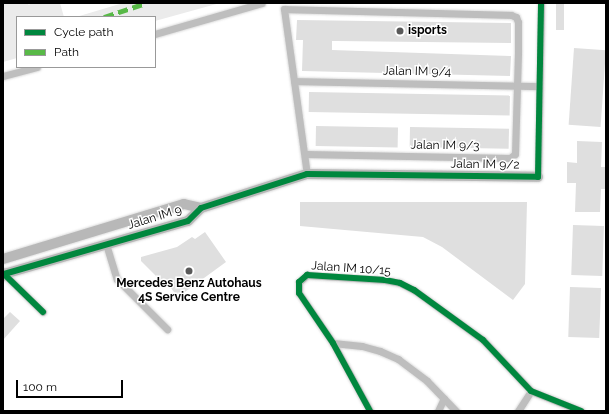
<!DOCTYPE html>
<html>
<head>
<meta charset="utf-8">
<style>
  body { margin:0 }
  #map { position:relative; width:609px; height:414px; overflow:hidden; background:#fff; font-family:Raleway,sans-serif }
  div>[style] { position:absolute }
  .green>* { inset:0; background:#ebebeb }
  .building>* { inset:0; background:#dfdfdf; transform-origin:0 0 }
  .roads { filter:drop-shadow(0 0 1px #dbdbdb) drop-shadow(0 0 1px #dbdbdb) }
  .street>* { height:7px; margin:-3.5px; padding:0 3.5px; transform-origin:3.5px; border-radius:3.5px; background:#bebebe }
  .secondary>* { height:10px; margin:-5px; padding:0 5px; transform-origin:5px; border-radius:5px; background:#b8b8b8 }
  .highway>* { height:12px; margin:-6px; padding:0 6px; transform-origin:6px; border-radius:6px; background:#bebebe }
  .quiet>* { height:5px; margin-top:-2.5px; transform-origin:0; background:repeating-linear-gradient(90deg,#58b947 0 10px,transparent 0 15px) }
  .cycleway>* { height:6px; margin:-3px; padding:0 3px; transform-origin:3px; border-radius:3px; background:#00873e }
  .dots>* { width:11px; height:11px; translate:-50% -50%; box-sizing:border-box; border:2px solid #fff; border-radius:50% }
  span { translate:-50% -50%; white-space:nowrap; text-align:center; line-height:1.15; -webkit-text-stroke:3px #fff; paint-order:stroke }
  .poi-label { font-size:12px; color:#000; font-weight:700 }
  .left { translate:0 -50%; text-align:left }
  .street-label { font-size:12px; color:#000 }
  .frame { position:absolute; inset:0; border:4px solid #000; pointer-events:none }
  .legend { position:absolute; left:16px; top:16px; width:140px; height:52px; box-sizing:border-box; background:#fff; border:1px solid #999; margin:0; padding:5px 7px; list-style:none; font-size:12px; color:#000 }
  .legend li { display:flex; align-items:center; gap:8px; height:20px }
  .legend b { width:20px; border:1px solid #999 }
  .scale { position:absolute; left:16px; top:380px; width:107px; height:18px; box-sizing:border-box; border:2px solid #000; border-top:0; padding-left:5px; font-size:12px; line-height:14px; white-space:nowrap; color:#000; -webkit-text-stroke:3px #fff; paint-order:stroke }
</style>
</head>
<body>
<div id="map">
  <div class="green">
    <div style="clip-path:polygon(3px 3px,27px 3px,29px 5px,31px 3px,60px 3px,64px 17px,17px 17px,17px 58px,3px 62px)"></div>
    <div style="clip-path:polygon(123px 3px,220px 3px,155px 21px,155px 17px,76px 17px)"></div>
  </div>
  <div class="building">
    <div style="left:556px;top:4px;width:8px;height:26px"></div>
    <div style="clip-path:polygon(297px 20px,511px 23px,511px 43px,336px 41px,332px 41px,332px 50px,511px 56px,510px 76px,302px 71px,303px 40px,296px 40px)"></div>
    <div style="left:574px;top:48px;width:32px;height:77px;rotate:4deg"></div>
    <div style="left:309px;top:92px;width:201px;height:20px;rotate:1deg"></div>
    <div style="left:316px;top:126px;width:82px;height:20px;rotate:1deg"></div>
    <div style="left:410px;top:127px;width:99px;height:20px;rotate:1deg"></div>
    <div style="clip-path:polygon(577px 141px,602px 142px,601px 167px,606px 167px,606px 189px,601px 189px,600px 212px,575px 212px,576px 183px,567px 183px,567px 162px,577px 163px)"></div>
    <div style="clip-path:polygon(300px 202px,527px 202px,525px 284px,513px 300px,442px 247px,423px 237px,300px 226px)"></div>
    <div style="left:573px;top:225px;width:31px;height:50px;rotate:2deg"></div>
    <div style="clip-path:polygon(205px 232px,226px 262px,178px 297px,170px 287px,167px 287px,141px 261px,141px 257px,177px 247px,192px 237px,195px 239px)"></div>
    <div style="left:570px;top:287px;width:31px;height:50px;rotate:2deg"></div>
    <div style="clip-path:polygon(10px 312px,20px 321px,3px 340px,3px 319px)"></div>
  </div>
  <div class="roads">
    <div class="street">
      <div style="left:155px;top:34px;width:111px;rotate:-16.2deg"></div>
      <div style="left:3px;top:76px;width:35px;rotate:-15deg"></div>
      <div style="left:294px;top:81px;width:245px;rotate:1.2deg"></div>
      <div style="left:305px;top:154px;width:205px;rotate:1.1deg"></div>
      <div style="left:510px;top:158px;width:6px;rotate:-39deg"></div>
      <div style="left:515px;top:154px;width:104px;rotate:-88.3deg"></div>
      <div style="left:518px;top:50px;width:28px;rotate:-90deg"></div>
      <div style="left:518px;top:22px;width:5px;rotate:-112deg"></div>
      <div style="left:516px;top:17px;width:5px;rotate:-158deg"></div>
      <div style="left:511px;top:15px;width:227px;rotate:-178.5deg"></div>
      <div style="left:284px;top:9px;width:167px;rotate:82.1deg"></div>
      <div style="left:538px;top:177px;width:174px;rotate:-89deg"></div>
      <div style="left:106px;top:244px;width:37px;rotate:73deg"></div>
      <div style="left:117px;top:279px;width:71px;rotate:45deg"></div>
      <div style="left:4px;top:274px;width:54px;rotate:44.3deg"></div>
      <div style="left:333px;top:343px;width:29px;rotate:6deg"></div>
      <div style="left:362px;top:346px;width:19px;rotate:16deg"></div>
      <div style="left:380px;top:351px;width:20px;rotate:24deg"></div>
      <div style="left:398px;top:359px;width:36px;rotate:37deg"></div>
      <div style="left:427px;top:381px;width:42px;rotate:46deg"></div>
      <div style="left:370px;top:411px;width:77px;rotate:-118.6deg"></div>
      <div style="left:333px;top:343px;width:60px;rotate:-124.2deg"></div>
      <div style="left:299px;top:293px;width:11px;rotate:-90deg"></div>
      <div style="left:299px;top:282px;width:11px;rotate:-41deg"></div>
      <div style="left:307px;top:275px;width:78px;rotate:3.7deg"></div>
      <div style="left:385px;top:280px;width:15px;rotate:11deg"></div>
      <div style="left:400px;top:283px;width:16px;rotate:27deg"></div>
      <div style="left:414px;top:290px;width:85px;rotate:35.9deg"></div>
      <div style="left:483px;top:340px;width:70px;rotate:46.7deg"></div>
      <div style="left:531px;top:391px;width:54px;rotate:21.8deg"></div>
      <div style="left:438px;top:411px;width:14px;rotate:-65deg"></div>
      <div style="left:518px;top:411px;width:24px;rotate:-57deg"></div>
    </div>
    <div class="secondary">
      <div style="left:3px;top:259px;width:189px;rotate:-16.9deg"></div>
      <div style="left:184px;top:204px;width:17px;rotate:13deg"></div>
      <div style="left:4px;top:274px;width:191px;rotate:-16.1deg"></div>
      <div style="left:188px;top:221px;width:18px;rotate:-45deg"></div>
      <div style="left:201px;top:208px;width:111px;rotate:-17.8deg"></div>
      <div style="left:307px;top:174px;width:231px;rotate:0.7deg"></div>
    </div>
    <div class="highway">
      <div style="left:3px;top:275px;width:1px;rotate:-45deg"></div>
    </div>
  </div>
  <div class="quiet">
    <div style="left:104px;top:17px;width:44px;rotate:-18.4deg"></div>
  </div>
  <div class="cycleway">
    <div style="left:43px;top:312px;width:54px;rotate:-135.7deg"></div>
    <div style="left:4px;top:274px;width:191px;rotate:-16.1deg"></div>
    <div style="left:188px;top:221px;width:18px;rotate:-45deg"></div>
    <div style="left:201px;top:208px;width:111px;rotate:-17.8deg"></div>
    <div style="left:307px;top:174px;width:231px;rotate:0.7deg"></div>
    <div style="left:538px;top:177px;width:174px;rotate:-89deg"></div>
    <div style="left:370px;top:411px;width:77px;rotate:-118.6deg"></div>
    <div style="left:333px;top:343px;width:60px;rotate:-124.2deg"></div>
    <div style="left:299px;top:293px;width:11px;rotate:-90deg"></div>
    <div style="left:299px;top:282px;width:11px;rotate:-41deg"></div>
    <div style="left:307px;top:275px;width:78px;rotate:3.7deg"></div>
    <div style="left:385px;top:280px;width:15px;rotate:11deg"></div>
    <div style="left:400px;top:283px;width:16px;rotate:27deg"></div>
    <div style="left:414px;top:290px;width:85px;rotate:35.9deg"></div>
    <div style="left:483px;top:340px;width:70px;rotate:46.7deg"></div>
    <div style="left:531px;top:391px;width:54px;rotate:21.8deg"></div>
  </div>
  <div class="dots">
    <div style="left:400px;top:31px;background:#595959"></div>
    <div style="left:189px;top:271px;background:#595959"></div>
  </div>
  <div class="poi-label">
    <span class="left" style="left:408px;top:31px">isports</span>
    <span style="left:189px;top:291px">Mercedes Benz Autohaus<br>4S Service Centre</span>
  </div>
  <div class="street-label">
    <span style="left:417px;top:72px;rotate:1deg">Jalan IM 9/4</span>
    <span style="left:445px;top:146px;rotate:1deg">Jalan IM 9/3</span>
    <span style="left:485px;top:165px;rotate:1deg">Jalan IM 9/2</span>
    <span style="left:155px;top:218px;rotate:-17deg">Jalan IM 9</span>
    <span style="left:351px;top:269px;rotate:4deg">Jalan IM 10/15</span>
  </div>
  <div class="frame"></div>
  <ul class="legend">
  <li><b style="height:5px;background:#00873e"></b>Cycle path</li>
  <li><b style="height:5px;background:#58b947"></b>Path</li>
  </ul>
  <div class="scale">100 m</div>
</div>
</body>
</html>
